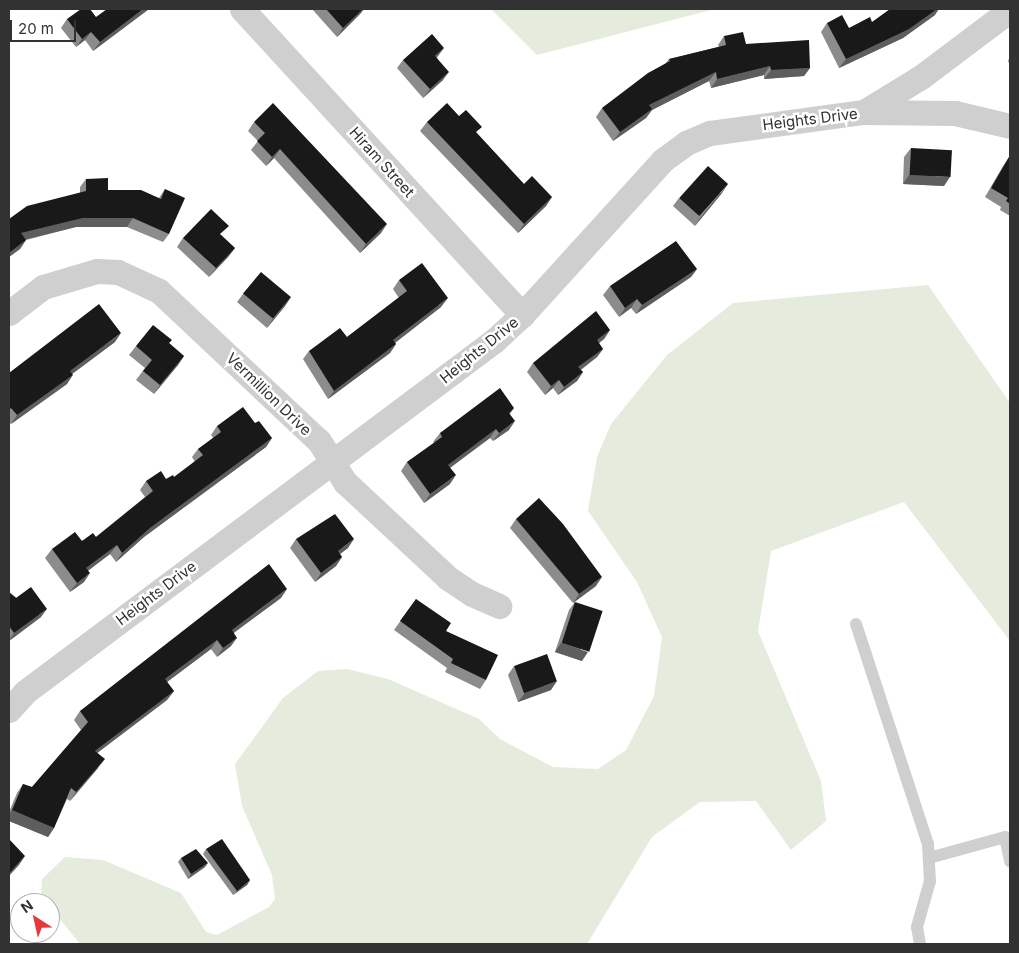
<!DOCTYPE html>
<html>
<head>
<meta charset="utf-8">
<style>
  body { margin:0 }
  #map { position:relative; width:1019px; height:953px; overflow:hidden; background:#fff; font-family:Inter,sans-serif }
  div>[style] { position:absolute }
  .green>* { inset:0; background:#e5ecde }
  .service>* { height:12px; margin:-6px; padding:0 6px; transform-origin:6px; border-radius:6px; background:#cfcfcf }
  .minor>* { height:25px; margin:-12.5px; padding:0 12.5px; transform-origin:12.5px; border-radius:12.5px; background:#cfcfcf }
  .wall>* { inset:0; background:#8c8c8c }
  .shaded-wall>* { inset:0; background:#5e5e5e }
  .building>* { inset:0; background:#191919; transform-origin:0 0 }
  span { translate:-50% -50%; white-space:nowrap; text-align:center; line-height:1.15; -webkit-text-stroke:5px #fff; paint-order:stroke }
  .street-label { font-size:15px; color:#323232 }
  .frame { position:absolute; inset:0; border:10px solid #323232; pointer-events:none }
  .north { position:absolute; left:10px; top:893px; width:50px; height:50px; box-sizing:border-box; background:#fff; border:1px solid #adadad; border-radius:50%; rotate:325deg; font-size:14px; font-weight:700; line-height:20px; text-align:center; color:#323232 }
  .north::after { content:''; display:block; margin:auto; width:18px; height:22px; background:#e5393d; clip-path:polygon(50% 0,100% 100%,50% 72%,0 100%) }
  .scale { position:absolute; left:10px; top:20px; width:66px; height:22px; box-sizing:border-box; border:2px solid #323232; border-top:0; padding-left:6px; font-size:15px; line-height:18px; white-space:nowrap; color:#323232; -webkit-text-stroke:4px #fff; paint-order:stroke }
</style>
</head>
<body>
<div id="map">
  <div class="green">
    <div style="clip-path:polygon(491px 9px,715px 9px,537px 55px)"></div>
    <div style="clip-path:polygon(928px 285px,1010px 403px,1010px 641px,904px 502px,771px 551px,758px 631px,821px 781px,826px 821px,791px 850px,756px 801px,700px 802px,652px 837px,587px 944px,80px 944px,41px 896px,42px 879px,65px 857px,103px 860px,181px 893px,206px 932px,217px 935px,269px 907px,275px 899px,272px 875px,242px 806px,235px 764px,283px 698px,318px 671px,347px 669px,388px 679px,479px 719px,500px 739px,553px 767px,598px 769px,626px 750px,654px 696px,662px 637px,637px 582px,588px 511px,597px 457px,611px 424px,667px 355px,733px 303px)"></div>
  </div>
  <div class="service">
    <div style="left:856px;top:624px;width:231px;rotate:71.9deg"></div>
    <div style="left:928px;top:844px;width:37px;rotate:87deg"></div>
    <div style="left:930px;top:881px;width:48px;rotate:105.8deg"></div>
    <div style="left:917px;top:927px;width:17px;rotate:80deg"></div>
    <div style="left:929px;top:858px;width:79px;rotate:-15.4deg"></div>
    <div style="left:1005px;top:837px;width:25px;rotate:78deg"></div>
  </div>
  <div class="minor">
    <div style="left:242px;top:9px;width:415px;rotate:47.5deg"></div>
    <div style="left:864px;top:112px;width:91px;rotate:0.6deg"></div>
    <div style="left:955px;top:113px;width:57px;rotate:13.3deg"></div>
    <div style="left:9px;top:313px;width:43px;rotate:-37.4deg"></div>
    <div style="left:43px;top:287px;width:56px;rotate:-16.5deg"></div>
    <div style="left:97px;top:271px;width:21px;rotate:3deg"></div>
    <div style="left:118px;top:272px;width:45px;rotate:24.9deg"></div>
    <div style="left:159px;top:291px;width:219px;rotate:43.2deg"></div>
    <div style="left:319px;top:441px;width:49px;rotate:57.6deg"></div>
    <div style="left:345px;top:482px;width:141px;rotate:43deg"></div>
    <div style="left:448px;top:578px;width:29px;rotate:34deg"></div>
    <div style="left:472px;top:594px;width:30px;rotate:24deg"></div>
    <div style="left:9px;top:710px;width:24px;rotate:-48deg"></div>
    <div style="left:25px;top:692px;width:587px;rotate:-36.83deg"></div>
    <div style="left:495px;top:340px;width:37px;rotate:-43deg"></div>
    <div style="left:522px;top:315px;width:210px;rotate:-47.7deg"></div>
    <div style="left:663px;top:160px;width:29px;rotate:-36deg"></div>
    <div style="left:686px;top:143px;width:26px;rotate:-23deg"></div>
    <div style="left:710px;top:133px;width:155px;rotate:-7.8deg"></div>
    <div style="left:864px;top:112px;width:67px;rotate:-31.6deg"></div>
    <div style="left:921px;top:77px;width:111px;rotate:-37deg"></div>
  </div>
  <div class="wall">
    <div style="clip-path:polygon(149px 9px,93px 51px,85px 40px,76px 47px,61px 28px,67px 19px,96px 17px)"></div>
    <div style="clip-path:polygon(312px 9px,364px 9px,360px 14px,337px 37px)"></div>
    <div style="clip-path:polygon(935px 15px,903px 38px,839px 68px,821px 32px,827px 23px,849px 28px,872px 22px)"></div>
    <div style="clip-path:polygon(724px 36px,810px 68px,804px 76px,764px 79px,764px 75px,711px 88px,709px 81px,652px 110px,646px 118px,613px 141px,596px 117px,602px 108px,665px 64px,669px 59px,719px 47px,718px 45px)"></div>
    <div style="clip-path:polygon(438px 56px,437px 57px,443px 80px,423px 98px,397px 68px,403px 60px)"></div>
    <div style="clip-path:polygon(1010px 57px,1010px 65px,1008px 61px)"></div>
    <div style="clip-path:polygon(459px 116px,524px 184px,552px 197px,546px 206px,518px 233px,420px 131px,427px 122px)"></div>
    <div style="clip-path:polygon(254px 122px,381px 233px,360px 253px,274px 158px,266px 166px,251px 150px,258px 141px,248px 131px)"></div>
    <div style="clip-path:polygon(911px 148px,944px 186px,903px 184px,904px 157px)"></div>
    <div style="clip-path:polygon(1009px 157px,1010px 157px,1010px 216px,1000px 210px,1001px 207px,985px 197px,1003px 166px)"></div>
    <div style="clip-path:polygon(86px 179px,108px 190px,159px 198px,165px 189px,169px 234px,163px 242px,127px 227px,76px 227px,26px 240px,20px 249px,9px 257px,9px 219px,80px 193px,80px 187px)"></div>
    <div style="clip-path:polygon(722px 193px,695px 226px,673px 206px,679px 198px)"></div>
    <div style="clip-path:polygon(221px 235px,235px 248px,228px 257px,209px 277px,177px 247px,183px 238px)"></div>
    <div style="clip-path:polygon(697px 269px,691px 277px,636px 314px,631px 308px,619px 317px,603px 295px,610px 286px)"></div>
    <div style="clip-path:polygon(399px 280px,441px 307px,395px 343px,396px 344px,390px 353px,328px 399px,303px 359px,309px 351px,347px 337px,399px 298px,393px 289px)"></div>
    <div style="clip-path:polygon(243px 294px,291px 297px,285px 306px,267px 328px,237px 302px)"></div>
    <div style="clip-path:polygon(610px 330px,604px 339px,599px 343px,603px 349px,597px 357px,581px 370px,583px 372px,577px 381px,558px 395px,553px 388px,545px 395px,527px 372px,533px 363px)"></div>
    <div style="clip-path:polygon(115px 342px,72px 374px,67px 384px,11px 424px,9px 422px,9px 373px)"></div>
    <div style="clip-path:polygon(169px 343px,184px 356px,178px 365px,154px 394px,136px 380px,145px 368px,129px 355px,136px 346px)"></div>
    <div style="clip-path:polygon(514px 408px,510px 414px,509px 430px,493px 441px,490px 438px,450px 467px,450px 484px,424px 503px,401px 471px,407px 462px,434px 443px,433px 442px,440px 433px)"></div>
    <div style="clip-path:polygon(255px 423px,272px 438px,266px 447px,144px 537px,116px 562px,110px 554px,88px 570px,84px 582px,70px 592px,45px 558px,52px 549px,96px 537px,145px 497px,140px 490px,146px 481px,166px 479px,174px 477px,195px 462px,192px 457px,198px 449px,213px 438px,211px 435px,217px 426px)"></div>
    <div style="clip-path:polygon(516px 519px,596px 586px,573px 603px,510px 528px)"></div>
    <div style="clip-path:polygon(296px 539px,348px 548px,340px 554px,342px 557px,336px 566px,315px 582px,290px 548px)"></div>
    <div style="clip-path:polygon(9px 592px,41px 617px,9px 641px)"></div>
    <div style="clip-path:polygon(281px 598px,234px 633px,231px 646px,217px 657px,211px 649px,167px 682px,174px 691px,167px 700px,97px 753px,98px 768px,70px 801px,67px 799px,54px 828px,48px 837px,9px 821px,9px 812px,17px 793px,23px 784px,32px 787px,81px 730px,74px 720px,80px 711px)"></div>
    <div style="clip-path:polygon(416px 599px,446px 631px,486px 680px,480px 689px,445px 672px,447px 668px,394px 630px)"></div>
    <div style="clip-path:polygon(575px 602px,582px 661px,555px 652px,569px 610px)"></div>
    <div style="clip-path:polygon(514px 666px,551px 690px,518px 702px,508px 675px)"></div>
    <div style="clip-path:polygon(206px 849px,250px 880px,247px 885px,233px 895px,203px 854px)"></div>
    <div style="clip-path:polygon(181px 858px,205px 867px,188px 879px,178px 862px)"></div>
  </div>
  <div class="shaded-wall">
    <div style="clip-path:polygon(143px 9px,149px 9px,93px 51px,100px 42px)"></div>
    <div style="clip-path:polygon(363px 9px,364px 9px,360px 14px,337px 37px,343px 28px)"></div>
    <div style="clip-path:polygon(937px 9px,939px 9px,935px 15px,903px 38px,839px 68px,846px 59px)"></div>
    <div style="clip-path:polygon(91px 32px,85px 40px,76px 47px,82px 39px)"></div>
    <div style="clip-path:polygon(444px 48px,438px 56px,429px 64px,435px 56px)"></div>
    <div style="clip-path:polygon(770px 66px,764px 75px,711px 88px,717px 79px)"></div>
    <div style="clip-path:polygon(810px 68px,804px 76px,764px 79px,771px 70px)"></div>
    <div style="clip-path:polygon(449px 72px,443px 80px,423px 98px,430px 89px)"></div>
    <div style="clip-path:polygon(716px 72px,709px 81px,652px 110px,646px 118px,613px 141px,620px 132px,649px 105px)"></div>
    <div style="clip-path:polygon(280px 149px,274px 158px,266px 166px,272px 157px)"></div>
    <div style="clip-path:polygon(909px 175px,950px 177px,944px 186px,903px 184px)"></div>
    <div style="clip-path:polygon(728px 184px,722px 193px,695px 226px,701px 217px)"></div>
    <div style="clip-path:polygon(552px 197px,546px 206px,518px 233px,524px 224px)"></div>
    <div style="clip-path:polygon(83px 218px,133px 218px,127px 227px,76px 227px,15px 242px,21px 233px)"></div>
    <div style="clip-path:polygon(387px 224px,381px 233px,360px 253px,366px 244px)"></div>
    <div style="clip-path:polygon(26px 240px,20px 249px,9px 257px,9px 253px)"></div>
    <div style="clip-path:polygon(235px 248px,228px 257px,209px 277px,216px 268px)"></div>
    <div style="clip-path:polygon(697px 269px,691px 277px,636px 314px,642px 305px)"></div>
    <div style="clip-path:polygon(291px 297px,285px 306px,267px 328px,273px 319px)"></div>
    <div style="clip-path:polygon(448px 298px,441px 307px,387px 349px,393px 340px)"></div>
    <div style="clip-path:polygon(637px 299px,631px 308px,619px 317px,625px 308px)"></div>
    <div style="clip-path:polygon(610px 330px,604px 339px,591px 349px,597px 340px)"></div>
    <div style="clip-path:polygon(121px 333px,115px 342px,64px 380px,70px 371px)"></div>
    <div style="clip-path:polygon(396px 344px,390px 353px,328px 399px,334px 391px)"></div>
    <div style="clip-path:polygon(603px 349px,597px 357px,572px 376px,578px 367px)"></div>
    <div style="clip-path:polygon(184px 356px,178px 365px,154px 394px,160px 385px)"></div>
    <div style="clip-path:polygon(583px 372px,577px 381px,558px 395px,564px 387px)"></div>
    <div style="clip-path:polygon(73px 375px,67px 384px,11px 424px,17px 415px)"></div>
    <div style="clip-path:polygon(559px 380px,553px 388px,545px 395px,551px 386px)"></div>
    <div style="clip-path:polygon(515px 421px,509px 430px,493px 441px,499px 433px)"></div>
    <div style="clip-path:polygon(496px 429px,490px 438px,442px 474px,448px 465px)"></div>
    <div style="clip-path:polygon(272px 438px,266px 447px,144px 537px,116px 562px,122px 553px,150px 528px)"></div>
    <div style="clip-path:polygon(456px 475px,450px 484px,424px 503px,430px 494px)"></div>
    <div style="clip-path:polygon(354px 539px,348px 548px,332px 560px,338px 551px)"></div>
    <div style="clip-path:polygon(117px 545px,110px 554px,80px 577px,86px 568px)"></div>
    <div style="clip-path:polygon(342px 557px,336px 566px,315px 582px,321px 573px)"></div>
    <div style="clip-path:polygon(90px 573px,84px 582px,70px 592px,77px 583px)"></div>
    <div style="clip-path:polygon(602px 577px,596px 586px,573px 603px,579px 594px)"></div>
    <div style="clip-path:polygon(287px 589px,281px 598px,225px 639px,232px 630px)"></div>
    <div style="clip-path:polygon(47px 609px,41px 617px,9px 641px,14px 633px)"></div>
    <div style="clip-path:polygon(237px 638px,231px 646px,217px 657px,223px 648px)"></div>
    <div style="clip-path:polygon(217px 640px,211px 649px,159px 688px,165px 679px)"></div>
    <div style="clip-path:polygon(561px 643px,588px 652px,582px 661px,555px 652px)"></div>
    <div style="clip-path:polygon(557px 681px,551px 690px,518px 702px,525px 693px)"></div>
    <div style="clip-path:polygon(174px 691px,167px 700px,88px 760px,95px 751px)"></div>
    <div style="clip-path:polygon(105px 759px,98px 768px,70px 801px,76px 792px)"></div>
    <div style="clip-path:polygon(12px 810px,54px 828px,48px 837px,9px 821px,9px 815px)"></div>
    <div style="clip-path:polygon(25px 856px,19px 865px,9px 876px,9px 874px)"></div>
    <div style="clip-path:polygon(208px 863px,205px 867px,188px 879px,191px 874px)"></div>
    <div style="clip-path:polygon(250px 880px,247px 885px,233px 895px,237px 891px)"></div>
  </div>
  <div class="building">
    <div style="clip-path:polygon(81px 9px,90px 9px,96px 17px,107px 9px,143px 9px,100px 42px,91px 32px,82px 39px,67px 19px)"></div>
    <div style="clip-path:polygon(326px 9px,363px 9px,343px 28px)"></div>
    <div style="clip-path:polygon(890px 9px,937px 9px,909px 29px,846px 59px,827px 23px,842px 15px,849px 28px,870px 17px,872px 22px)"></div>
    <div style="clip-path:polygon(743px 32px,746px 44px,809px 40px,810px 68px,771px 70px,770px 66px,717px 79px,716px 72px,649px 105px,652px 109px,620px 132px,602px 108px,648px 73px,670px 61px,669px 59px,726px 45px,724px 36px)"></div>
    <div style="clip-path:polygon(432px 34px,444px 48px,435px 56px,449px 72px,430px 89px,403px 60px)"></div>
    <div style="clip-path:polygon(273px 103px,387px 224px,366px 244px,280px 149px,272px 157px,257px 141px,265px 133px,254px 122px)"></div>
    <div style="clip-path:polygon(447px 103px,459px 116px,466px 110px,482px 127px,476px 132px,524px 184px,532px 176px,552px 197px,524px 224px,427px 122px)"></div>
    <div style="left:911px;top:148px;width:41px;height:27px;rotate:3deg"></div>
    <div style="clip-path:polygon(1009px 157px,1010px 157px,1010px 204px,1006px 201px,1008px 198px,991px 188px)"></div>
    <div style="left:708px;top:166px;width:27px;height:43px;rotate:42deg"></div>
    <div style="clip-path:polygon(108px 178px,108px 190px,141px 190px,161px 199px,165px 189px,185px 198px,169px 234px,133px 218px,83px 218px,21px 233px,26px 240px,9px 253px,9px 219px,27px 206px,86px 191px,86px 179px)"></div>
    <div style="clip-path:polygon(211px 209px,229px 226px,220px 234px,235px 248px,216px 268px,183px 238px)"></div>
    <div style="clip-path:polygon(676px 241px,697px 269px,642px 305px,637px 299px,625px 308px,610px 286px)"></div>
    <div style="clip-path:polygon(422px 263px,448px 298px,393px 340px,396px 344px,334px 391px,309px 351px,340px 328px,347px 337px,407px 291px,399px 280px)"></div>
    <div style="left:261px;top:272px;width:39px;height:28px;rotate:40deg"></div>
    <div style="clip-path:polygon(99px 304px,121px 333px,70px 371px,73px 375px,17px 415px,11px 408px,9px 410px,9px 373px)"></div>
    <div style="clip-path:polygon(596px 311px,610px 330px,597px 340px,603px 349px,578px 367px,583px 372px,564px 387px,559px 380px,551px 386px,533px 363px)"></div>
    <div style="clip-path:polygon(153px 325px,172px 340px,169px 343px,184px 356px,160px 385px,143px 371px,152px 360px,136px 346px)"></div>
    <div style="clip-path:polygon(500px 388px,514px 408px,509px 413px,515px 421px,499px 433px,496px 429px,448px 465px,456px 475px,430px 494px,407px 462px,442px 437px,440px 433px)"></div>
    <div style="clip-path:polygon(243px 407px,255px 423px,259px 421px,272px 438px,150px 528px,122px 553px,117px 545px,86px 568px,90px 573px,77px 583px,52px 549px,75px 532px,82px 541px,93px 533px,96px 537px,153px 491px,146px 481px,161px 471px,166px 479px,173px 475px,174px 477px,203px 455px,198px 449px,221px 432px,217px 426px)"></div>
    <div style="clip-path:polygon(539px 498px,563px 524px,602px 577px,579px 594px,516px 519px)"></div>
    <div style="clip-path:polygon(335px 514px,354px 539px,338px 551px,342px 557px,321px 573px,296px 539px)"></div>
    <div style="clip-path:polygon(269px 564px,287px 589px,232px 630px,237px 638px,223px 648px,217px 640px,165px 679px,174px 691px,95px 751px,105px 759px,76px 792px,71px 788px,54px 828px,12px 810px,23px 784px,32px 787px,88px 722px,80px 711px)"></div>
    <div style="clip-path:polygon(31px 587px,47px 609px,14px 633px,9px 626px,9px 592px,16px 598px)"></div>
    <div style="clip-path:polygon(416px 599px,451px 623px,446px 631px,498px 655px,486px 680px,451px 663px,453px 659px,400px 621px)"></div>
    <div style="left:575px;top:602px;width:29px;height:43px;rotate:18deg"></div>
    <div style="left:547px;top:654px;width:29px;height:35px;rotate:70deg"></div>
    <div style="clip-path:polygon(9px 839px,25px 856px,9px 874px)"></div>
    <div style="clip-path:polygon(222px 839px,250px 880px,237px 891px,206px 849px)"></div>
    <div style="clip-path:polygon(196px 849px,208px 863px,191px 874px,181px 858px)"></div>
  </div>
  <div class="street-label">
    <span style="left:810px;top:119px;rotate:-7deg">Heights Drive</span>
    <span style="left:382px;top:162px;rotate:48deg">Hiram Street</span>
    <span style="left:479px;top:350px;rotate:-39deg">Heights Drive</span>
    <span style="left:269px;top:394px;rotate:44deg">Vermillion Drive</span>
    <span style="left:156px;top:593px;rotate:-37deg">Heights Drive</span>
  </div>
  <div class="frame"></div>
  <div class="north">N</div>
  <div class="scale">20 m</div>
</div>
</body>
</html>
